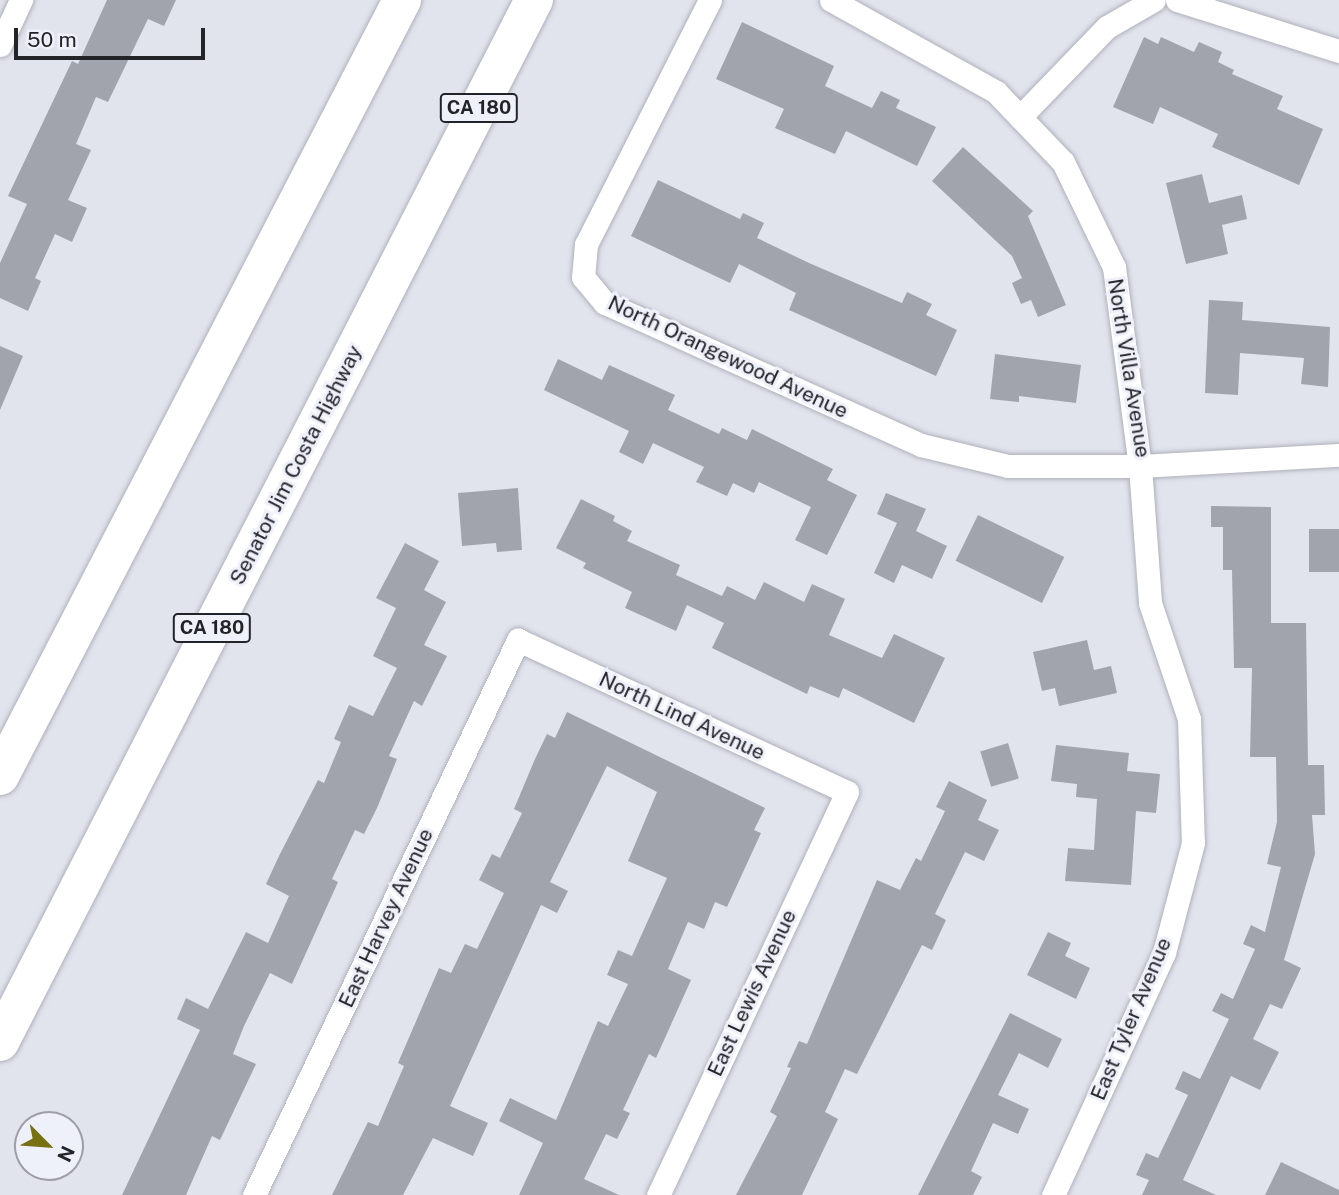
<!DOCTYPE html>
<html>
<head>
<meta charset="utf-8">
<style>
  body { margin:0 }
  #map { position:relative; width:1339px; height:1195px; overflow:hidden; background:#e1e3ed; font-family:"Public Sans",sans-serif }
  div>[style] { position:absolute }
  .building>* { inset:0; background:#a2a4ad; transform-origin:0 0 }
  .roads { filter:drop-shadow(0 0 2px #afb1ba) drop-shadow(0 0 2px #afb1ba) }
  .minor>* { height:23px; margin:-11.5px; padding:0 11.5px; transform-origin:11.5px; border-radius:11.5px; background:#fff }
  .motorway>* { height:38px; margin:-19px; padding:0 19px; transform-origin:19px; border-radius:19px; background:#fff }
  span { translate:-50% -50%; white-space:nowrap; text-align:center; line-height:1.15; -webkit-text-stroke:6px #eef0fa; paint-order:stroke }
  .shield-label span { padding:2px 5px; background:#eef0fa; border:2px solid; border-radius:5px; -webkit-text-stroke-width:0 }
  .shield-label { font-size:19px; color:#232428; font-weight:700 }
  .street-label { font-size:21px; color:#232428 }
  .north { position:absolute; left:14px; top:1111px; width:70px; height:70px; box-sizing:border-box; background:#eef0fa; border:2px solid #9d9ea6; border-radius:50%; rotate:115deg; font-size:19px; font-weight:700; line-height:28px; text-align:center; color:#232428 }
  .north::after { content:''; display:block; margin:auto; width:24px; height:32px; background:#787112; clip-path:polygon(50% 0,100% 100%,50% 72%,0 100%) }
  .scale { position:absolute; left:14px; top:28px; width:191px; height:32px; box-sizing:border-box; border:4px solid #232428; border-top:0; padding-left:9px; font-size:21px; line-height:24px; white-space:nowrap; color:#232428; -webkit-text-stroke:5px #eef0fa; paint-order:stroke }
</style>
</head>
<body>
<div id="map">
  <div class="building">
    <div style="clip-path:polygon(107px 0,176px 0,164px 26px,148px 19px,108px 102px,96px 97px,76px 144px,91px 150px,68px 200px,87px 208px,72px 242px,55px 234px,35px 278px,41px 281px,28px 311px,0 298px,0 263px,27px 204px,8px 196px,72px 61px,78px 64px)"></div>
    <div style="clip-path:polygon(742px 22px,834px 66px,825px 86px,872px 108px,881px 91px,900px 100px,896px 108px,936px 127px,917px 166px,846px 131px,835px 154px,775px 128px,784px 109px,716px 79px)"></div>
    <div style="clip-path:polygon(1144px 37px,1158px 44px,1161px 37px,1194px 52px,1199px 42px,1222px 52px,1218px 62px,1234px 70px,1232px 74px,1283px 96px,1277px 109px,1323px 129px,1299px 185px,1212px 147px,1218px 134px,1160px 107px,1153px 124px,1113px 107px)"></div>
    <div style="clip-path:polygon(963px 147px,1033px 211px,1028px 216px,1066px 305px,1038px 317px,1031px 300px,1021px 304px,1012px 283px,1022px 278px,1012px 256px,932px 181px)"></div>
    <div style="clip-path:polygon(1202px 174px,1209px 203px,1242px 195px,1247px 219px,1222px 225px,1228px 254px,1186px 264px,1166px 183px)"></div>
    <div style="clip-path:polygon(658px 180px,740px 219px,743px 213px,764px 223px,757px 238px,809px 263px,902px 303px,907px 292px,932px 304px,926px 315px,957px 330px,936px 376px,789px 310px,796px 293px,739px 264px,730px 283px,631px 236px)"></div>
    <div style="clip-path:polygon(1209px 300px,1243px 302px,1242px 320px,1330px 327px,1328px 387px,1301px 384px,1304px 358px,1240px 353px,1238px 395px,1205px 393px)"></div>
    <div style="clip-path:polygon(0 346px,23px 356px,0 410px)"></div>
    <div style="clip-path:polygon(995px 354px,1081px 365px,1076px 403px,1019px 396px,1019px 402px,990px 399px)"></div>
    <div style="clip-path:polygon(558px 359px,602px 380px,609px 365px,675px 395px,668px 410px,719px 434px,722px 428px,747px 440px,752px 429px,833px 469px,827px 480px,857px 495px,827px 555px,795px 540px,811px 507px,759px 482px,754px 493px,733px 483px,727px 496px,696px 482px,704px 467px,653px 443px,643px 464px,619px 452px,629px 431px,544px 390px)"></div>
    <div style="clip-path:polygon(518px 488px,522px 550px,497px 552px,496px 543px,462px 546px,458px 493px)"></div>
    <div style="clip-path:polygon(886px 493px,926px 509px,916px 531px,947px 546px,932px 579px,902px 565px,894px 583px,874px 573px,897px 523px,877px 514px)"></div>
    <div style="clip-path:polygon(581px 499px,615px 516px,613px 521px,632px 531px,627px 541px,680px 565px,676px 575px,722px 596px,727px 586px,755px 600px,764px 582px,804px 602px,812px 584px,845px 599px,829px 635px,882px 658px,894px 634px,945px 658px,914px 723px,843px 688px,839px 698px,810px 686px,807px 694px,712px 648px,724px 623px,687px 605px,676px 631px,625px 608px,632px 592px,583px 568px,586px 563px,556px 548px)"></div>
    <div style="clip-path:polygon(1211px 506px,1271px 507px,1271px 623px,1306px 623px,1308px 765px,1324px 765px,1325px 815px,1312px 815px,1315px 854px,1284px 960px,1301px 968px,1282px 1009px,1270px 1004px,1253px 1039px,1279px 1052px,1260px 1090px,1231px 1076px,1183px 1180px,1216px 1195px,1142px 1195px,1149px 1180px,1136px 1175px,1146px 1153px,1158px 1158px,1188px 1095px,1175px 1089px,1183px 1071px,1200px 1079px,1229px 1019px,1212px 1011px,1221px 993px,1233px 999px,1255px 949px,1243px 944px,1251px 925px,1265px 932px,1281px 867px,1267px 864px,1277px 822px,1276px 757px,1250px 757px,1252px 668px,1234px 668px,1232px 570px,1223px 570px,1223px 527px,1211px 527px)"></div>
    <div style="left:978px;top:515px;width:96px;height:51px;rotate:26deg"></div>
    <div style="left:1339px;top:529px;width:43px;height:30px;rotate:90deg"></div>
    <div style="clip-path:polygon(405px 543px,439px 561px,424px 590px,446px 602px,424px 645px,447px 656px,422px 706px,414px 701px,389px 756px,397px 759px,377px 808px,364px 834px,355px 830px,332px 879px,338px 882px,292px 984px,270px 973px,244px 1026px,233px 1054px,256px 1064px,220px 1140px,212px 1136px,186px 1195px,122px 1195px,200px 1030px,177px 1019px,186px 998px,208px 1009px,246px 932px,268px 943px,289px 896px,266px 884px,279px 856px,318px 780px,324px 783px,341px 742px,334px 739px,349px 705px,373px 716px,397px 668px,373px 656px,396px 608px,376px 598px)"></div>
    <div style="clip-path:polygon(1087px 640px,1094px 670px,1111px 666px,1117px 693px,1059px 706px,1055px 688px,1042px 691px,1033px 652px)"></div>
    <div style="clip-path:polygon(567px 712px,765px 808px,754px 830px,761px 833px,727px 907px,715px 902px,704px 929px,688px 922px,668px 969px,691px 980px,656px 1058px,649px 1054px,623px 1110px,630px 1113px,617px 1139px,606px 1134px,584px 1179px,619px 1195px,519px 1195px,543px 1143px,499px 1121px,510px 1098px,556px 1120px,598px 1021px,608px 1026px,628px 984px,607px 975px,618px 950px,632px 956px,667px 878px,628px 861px,657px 792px,607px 766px,550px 882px,568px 891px,557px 913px,541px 905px,450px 1106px,488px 1123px,473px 1156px,433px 1138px,403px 1195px,332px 1195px,368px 1122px,378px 1126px,404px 1066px,398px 1063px,439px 968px,451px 973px,465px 944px,477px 949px,504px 893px,479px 880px,492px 854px,500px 858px,522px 813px,514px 809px,535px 759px,547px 734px,555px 738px)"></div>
    <div style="left:1008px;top:743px;width:37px;height:29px;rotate:73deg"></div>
    <div style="clip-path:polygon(1056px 745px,1129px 753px,1127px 771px,1160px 774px,1156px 813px,1136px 811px,1131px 885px,1065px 881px,1068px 848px,1094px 850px,1097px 799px,1076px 797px,1077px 784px,1051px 781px)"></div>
    <div style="clip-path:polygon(949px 781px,987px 800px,978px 820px,999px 830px,984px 861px,965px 852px,935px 914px,946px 920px,932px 950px,922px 945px,857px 1074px,845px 1069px,825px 1112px,838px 1119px,802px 1195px,736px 1195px,777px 1116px,770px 1112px,791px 1068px,787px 1067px,799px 1041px,807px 1044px,877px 880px,900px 890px,916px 858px,921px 861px,945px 811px,936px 807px)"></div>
    <div style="clip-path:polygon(1048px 932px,1071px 943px,1065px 956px,1090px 968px,1076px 999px,1027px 975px)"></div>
    <div style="clip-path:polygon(1010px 1013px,1062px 1039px,1048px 1068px,1019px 1053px,998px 1095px,1029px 1109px,1018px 1134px,993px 1123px,971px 1171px,982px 1177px,973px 1195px,918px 1195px)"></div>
    <div style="clip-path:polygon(1281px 1162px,1339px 1190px,1339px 1195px,1265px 1195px)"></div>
  </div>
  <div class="roads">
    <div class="minor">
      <div style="left:710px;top:0;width:274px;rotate:116.9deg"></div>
      <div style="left:586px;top:244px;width:33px;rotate:95deg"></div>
      <div style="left:583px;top:277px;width:34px;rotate:50deg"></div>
      <div style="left:605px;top:303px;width:346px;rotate:24.2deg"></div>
      <div style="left:921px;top:445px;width:89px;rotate:13.6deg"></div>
      <div style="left:1008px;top:466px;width:132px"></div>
      <div style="left:1140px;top:466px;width:199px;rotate:-3.2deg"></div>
      <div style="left:831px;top:0;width:189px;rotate:29.1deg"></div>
      <div style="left:996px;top:92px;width:97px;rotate:46.3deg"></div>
      <div style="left:1063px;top:162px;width:117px;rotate:64.1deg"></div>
      <div style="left:1114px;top:267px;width:201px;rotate:82.6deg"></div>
      <div style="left:1140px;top:466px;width:137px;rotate:85.8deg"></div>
      <div style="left:1150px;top:603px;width:122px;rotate:71.4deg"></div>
      <div style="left:1189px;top:719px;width:124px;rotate:88.2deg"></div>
      <div style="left:1193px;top:843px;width:114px;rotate:104.8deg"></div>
      <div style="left:1164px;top:953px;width:266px;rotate:114.6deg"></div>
      <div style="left:1177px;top:0;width:170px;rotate:17.5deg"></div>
      <div style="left:0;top:45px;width:50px;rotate:-65deg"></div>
      <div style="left:1020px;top:117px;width:125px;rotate:-46deg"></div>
      <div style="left:1107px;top:27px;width:54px;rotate:-29.9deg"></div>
      <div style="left:254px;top:1195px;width:615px;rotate:-64.56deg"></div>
      <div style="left:518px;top:640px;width:362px;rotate:24.8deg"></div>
      <div style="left:847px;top:792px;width:445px;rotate:115.1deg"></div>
    </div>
    <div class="motorway">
      <div style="left:0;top:776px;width:874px;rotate:-62.61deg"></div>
      <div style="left:0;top:1042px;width:1171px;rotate:-62.87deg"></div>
    </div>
  </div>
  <div class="shield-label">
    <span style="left:479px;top:108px">CA 180</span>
    <span style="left:212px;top:628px">CA 180</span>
  </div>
  <div class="street-label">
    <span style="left:728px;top:357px;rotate:25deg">North Orangewood Avenue</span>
    <span style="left:1129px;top:368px;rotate:81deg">North Villa Avenue</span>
    <span style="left:296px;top:465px;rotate:-63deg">Senator Jim Costa Highway</span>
    <span style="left:682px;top:716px;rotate:25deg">North Lind Avenue</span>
    <span style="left:386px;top:918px;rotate:-65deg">East Harvey Avenue</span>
    <span style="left:752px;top:993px;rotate:-65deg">East Lewis Avenue</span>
    <span style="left:1131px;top:1019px;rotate:-67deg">East Tyler Avenue</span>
  </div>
  <div class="north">N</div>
  <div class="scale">50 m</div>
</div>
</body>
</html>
